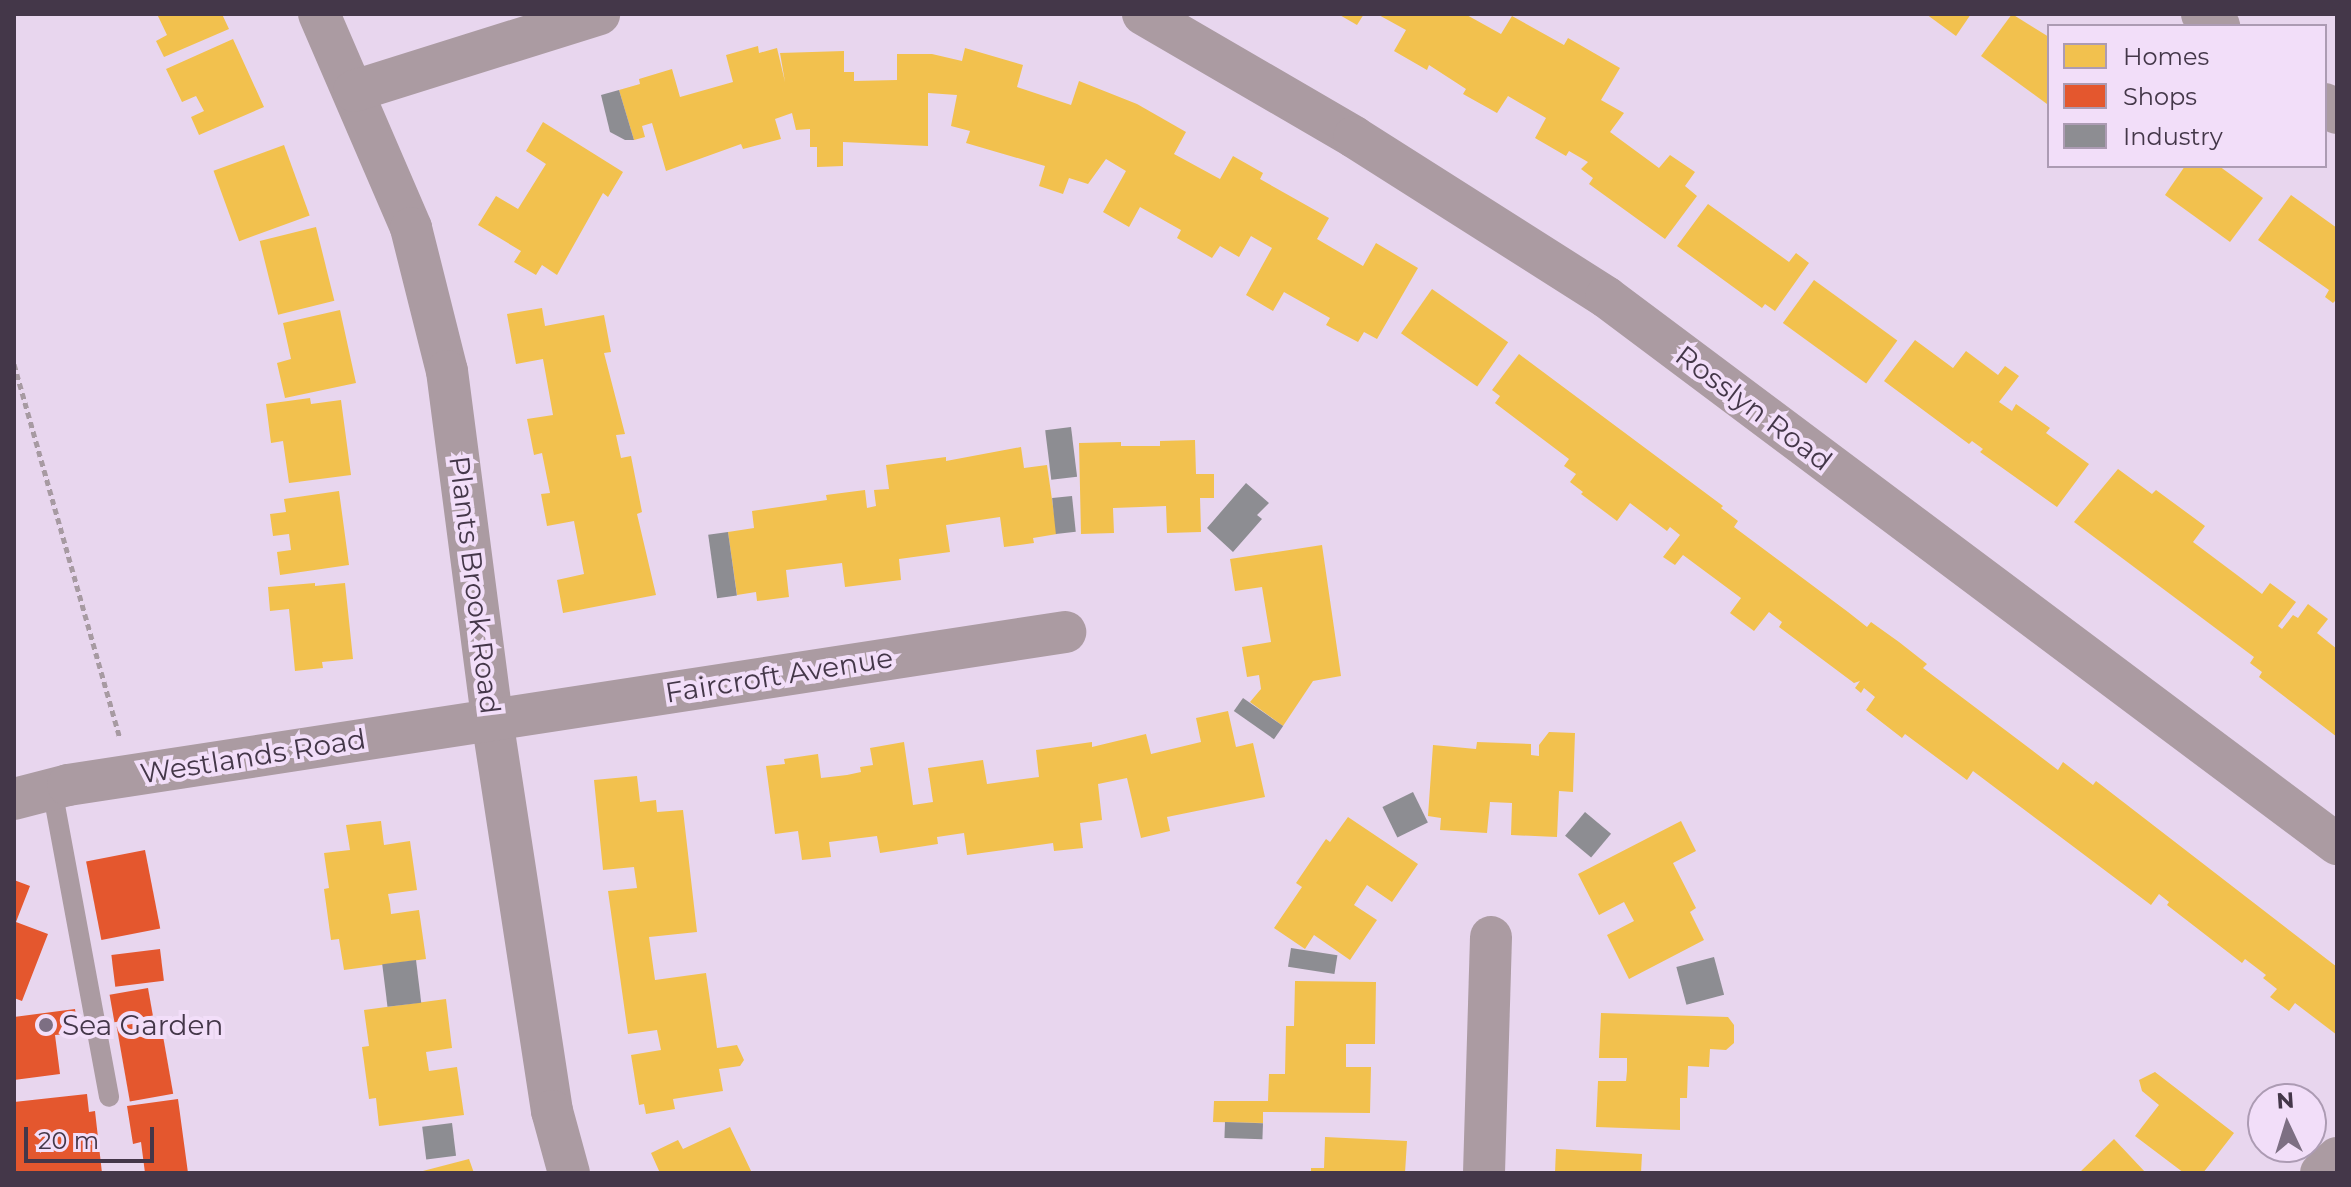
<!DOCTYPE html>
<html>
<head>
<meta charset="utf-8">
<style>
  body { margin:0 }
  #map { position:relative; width:2351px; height:1187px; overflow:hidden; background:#e8d6ee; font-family:Montserrat,sans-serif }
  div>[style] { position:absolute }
  .homes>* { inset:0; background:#f2c14e; transform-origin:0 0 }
  .shops>* { inset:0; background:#e4572e; transform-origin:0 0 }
  .industry>* { inset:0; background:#8d8d92; transform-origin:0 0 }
  .path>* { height:5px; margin-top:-2.5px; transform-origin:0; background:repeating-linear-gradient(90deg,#a79aa2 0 6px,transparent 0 10px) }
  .service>* { height:20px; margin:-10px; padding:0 10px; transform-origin:10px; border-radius:10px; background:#ab9ba2 }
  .minor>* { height:42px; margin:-21px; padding:0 21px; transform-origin:21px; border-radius:21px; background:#ab9ba2 }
  .dots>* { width:22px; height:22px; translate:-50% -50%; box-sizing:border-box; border:4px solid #f2def9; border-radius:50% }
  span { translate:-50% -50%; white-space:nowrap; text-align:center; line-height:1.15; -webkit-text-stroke:8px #f2def9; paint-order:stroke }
  .street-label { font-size:28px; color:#443749 }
  .poi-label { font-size:28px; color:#443749 }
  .left { translate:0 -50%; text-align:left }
  .frame { position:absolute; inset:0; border:16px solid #443749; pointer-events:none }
  .legend { position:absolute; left:2047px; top:24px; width:280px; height:144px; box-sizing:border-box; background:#f2def9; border:2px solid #ac9bb3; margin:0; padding:10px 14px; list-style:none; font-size:24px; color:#443749 }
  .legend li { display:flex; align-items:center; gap:16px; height:40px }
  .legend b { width:40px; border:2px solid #ac9bb3 }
  .north { position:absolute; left:2247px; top:1083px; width:80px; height:80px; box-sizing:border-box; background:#f2def9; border:2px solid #ac9bb3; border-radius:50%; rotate:356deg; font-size:22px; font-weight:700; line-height:32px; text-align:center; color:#443749 }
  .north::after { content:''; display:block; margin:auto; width:28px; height:36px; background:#7d6f83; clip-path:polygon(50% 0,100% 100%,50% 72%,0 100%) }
  .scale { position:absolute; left:24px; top:1127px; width:130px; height:36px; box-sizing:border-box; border:4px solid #443749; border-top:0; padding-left:10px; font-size:24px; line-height:28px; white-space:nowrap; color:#443749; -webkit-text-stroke:6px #f2def9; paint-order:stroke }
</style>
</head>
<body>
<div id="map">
  <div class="homes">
    <div style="clip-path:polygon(157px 14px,222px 14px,229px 29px,164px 57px,156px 41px,167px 35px)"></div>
    <div style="clip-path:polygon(1338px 14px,1364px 14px,1357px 25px)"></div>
    <div style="clip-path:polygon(1377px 14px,1465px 14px,1501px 34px,1512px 16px,1564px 45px,1568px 38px,1620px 68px,1601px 100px,1624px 113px,1610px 132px,1659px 168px,1670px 155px,1695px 172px,1685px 186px,1697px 196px,1665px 239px,1589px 184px,1593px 178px,1581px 169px,1588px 162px,1569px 151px,1566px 156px,1535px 138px,1546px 118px,1508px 96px,1497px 113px,1463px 94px,1466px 89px,1429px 65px,1427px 70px,1394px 51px,1406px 30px)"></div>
    <div style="clip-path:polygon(1926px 14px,1971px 14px,1956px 36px)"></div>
    <div style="clip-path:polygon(2012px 14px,2049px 37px,2047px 104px,1981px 56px)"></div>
    <div style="clip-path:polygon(233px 39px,264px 107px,199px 135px,191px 117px,204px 111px,196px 96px,182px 102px,166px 69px)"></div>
    <div style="clip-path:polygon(758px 46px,759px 53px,777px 48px,785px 82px,780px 53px,844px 51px,844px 72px,854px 72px,854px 81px,897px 80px,897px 54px,932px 54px,962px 61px,965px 48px,1023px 65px,1017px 87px,1071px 105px,1079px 81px,1137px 104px,1186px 132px,1174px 154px,1220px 179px,1233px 156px,1263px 173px,1260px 179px,1329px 218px,1317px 239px,1363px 266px,1376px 243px,1418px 268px,1377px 339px,1364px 332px,1358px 342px,1326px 325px,1330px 318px,1284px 292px,1273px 311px,1246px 295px,1272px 248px,1251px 236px,1239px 257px,1220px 246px,1212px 258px,1177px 238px,1181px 230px,1140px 207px,1129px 227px,1103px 212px,1126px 171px,1106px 159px,1088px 184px,1069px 178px,1063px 194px,1039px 186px,1045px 166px,966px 143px,970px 131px,951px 126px,957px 95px,928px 93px,928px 146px,843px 142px,843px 166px,817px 167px,817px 147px,810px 147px,810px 129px,796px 130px,792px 113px,775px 119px,781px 139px,743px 149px,741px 144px,666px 171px,652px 123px,642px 126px,645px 137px,634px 140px,619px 90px,640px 84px,639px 79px,672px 69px,680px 97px,733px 82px,726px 55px)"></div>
    <div style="clip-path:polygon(543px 122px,623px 172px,608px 197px,603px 193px,557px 275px,542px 265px,536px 275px,514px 262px,521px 251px,478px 225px,496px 196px,518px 209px,546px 164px,526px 151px)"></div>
    <div style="left:284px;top:145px;width:75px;height:75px;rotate:70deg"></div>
    <div style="clip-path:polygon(2185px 166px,2219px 166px,2263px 198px,2230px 242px,2165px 195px)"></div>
    <div style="clip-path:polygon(2291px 195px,2337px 228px,2337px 299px,2333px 303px,2325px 297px,2329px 290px,2258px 240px)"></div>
    <div style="clip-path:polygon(1708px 204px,1789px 262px,1796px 253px,1809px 263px,1775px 311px,1765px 304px,1762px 308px,1677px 246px)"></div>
    <div style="left:316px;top:227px;width:76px;height:58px;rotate:76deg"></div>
    <div style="left:1814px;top:280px;width:103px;height:53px;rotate:36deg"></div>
    <div style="left:1432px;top:289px;width:93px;height:54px;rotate:35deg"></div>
    <div style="clip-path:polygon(542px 308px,545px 326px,604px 315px,611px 352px,604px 353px,625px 434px,616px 435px,621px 458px,631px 456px,642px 512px,637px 514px,656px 595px,563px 613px,557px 580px,584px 574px,574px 521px,547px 526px,541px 494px,550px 493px,542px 453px,534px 455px,527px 419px,553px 415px,543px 359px,516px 364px,507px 314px)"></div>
    <div style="clip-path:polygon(340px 310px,356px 383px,285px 398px,277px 363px,291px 359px,283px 323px)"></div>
    <div style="clip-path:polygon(1915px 340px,1953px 368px,1966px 351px,1998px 375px,2005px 366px,2019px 376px,1999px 402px,2012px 411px,2016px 404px,2050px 428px,2046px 433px,2089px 464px,2057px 507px,1980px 452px,1983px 449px,1972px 441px,1969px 444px,1884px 381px)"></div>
    <div style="clip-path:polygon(1519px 354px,1723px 506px,1721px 508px,1738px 521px,1734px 527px,1848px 612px,1867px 627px,1871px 622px,1899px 642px,1927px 664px,1923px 668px,2058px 770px,2063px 762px,2093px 785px,2096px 781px,2337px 967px,2337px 1035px,2295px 1003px,2289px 1011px,2270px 997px,2277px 989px,2263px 978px,2266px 975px,2245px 959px,2242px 963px,2167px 905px,2169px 902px,2159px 894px,2151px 905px,1973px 771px,1967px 780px,1905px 734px,1902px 738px,1866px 710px,1875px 697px,1864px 688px,1861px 693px,1855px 688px,1860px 681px,1854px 683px,1779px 627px,1782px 622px,1769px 612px,1754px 631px,1730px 613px,1741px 598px,1683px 555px,1675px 565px,1663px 557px,1680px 535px,1670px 527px,1667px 531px,1630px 503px,1617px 521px,1581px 494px,1583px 492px,1570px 482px,1576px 474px,1564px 466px,1569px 459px,1495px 403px,1500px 396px,1492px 390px)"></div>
    <div style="clip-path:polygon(310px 398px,311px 404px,341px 400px,351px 475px,289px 483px,283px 441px,271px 443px,266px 404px)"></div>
    <div style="clip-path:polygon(1195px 440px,1196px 474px,1214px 474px,1214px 498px,1200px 498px,1201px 532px,1167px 533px,1166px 506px,1141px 507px,1113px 508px,1114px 533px,1081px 534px,1079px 443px,1121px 442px,1121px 446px,1160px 446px,1160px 441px)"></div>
    <div style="clip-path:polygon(1021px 447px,1024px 468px,1047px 465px,1057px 534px,1033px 538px,1034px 543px,1004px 547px,1000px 517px,946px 525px,950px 552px,899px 559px,901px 580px,845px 587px,842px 563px,786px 570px,789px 597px,757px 601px,756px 592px,737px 595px,728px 532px,754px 528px,752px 511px,827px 500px,826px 495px,865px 490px,867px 508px,876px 506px,874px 490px,889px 489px,886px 465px,946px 457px,946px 461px)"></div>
    <div style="clip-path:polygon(2118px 469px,2152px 494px,2156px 490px,2205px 526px,2193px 542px,2241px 578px,2262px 594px,2270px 583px,2296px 602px,2278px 626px,2282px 629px,2293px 615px,2298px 618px,2308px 604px,2328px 619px,2317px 633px,2337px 649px,2337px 737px,2259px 677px,2262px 672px,2250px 663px,2254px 657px,2074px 522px)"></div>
    <div style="clip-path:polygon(339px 491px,349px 565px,280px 575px,277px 552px,291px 550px,289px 534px,273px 536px,270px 514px,286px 512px,284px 499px)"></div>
    <div style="clip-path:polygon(1322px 545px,1341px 676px,1313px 681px,1283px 726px,1250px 702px,1261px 689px,1259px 675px,1247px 677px,1242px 647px,1271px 642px,1262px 587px,1235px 591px,1230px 559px)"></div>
    <div style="clip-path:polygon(315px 583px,315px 586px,345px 583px,353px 659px,322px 662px,323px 668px,295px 671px,289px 609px,270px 611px,268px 587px)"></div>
    <div style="clip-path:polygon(1228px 711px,1236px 747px,1253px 743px,1265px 797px,1167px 817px,1170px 831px,1141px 838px,1127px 778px,1098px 784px,1102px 820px,1080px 823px,1083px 848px,1054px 851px,1053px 843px,967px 855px,964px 833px,937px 837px,938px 844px,880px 853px,877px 836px,829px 842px,831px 857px,802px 860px,798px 831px,775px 834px,766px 766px,785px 764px,784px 759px,818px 754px,821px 778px,847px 775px,861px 772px,860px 767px,873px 765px,870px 748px,904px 742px,913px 805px,933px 802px,928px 768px,983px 760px,987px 784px,1039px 777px,1036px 750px,1092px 742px,1092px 747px,1146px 734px,1151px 754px,1201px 742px,1196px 718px)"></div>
    <div style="clip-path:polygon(1549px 732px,1575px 733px,1573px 792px,1559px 791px,1557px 837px,1511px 835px,1512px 803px,1490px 802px,1487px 833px,1440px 830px,1441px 818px,1428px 816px,1433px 745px,1476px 749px,1477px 742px,1531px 744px,1531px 755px,1539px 756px,1539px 745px)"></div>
    <div style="clip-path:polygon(637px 776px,640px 802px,656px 800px,657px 812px,683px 810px,697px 932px,649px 937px,655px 980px,706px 973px,717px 1048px,737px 1045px,744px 1060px,740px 1066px,719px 1069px,723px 1091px,673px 1099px,675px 1109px,646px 1114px,644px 1104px,639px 1105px,631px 1055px,661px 1050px,657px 1030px,628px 1034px,608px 891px,637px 888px,634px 867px,603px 870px,594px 780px)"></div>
    <div style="clip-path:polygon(1348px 817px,1418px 864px,1392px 902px,1367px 885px,1354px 905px,1377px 920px,1350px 960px,1314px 935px,1305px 949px,1274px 928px,1302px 887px,1296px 883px,1326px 839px,1330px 842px)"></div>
    <div style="clip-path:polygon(381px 821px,384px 845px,410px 841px,417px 890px,388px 894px,390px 904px,391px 914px,419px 910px,426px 959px,344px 970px,339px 939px,331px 940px,324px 889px,329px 888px,324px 853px,350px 850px,346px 825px)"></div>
    <div style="clip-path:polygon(1681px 821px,1696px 851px,1673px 863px,1696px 908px,1690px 912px,1704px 940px,1629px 979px,1607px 935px,1634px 921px,1624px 902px,1599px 915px,1578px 874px)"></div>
    <div style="clip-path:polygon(1295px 981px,1376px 982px,1375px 1044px,1346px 1044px,1346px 1067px,1371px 1067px,1370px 1113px,1263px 1112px,1263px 1123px,1213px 1122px,1214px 1101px,1268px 1101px,1269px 1074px,1285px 1074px,1286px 1026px,1294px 1026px)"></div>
    <div style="clip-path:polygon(446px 999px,452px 1048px,426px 1052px,429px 1071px,457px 1067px,464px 1115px,379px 1126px,376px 1098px,369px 1099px,362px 1047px,369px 1046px,364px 1010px)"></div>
    <div style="clip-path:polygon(1601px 1013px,1728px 1017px,1734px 1025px,1734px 1043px,1726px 1050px,1710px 1049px,1709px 1067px,1688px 1066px,1687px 1098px,1680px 1098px,1680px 1130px,1596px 1127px,1598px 1081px,1626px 1081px,1627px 1071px,1627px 1058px,1599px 1058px)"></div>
    <div style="clip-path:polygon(2155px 1072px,2234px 1133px,2203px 1173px,2184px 1173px,2135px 1136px,2159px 1105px,2142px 1091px,2139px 1080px)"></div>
    <div style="clip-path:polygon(730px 1127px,752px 1173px,660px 1173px,651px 1153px,678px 1140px,683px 1149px)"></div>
    <div style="clip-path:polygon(1325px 1137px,1407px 1141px,1405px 1173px,1311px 1173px,1311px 1168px,1324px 1168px)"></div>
    <div style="clip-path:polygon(2114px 1139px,2146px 1173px,2079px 1173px)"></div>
    <div style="clip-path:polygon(1556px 1149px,1642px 1154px,1641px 1173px,1555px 1173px)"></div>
    <div style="clip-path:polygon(469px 1159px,474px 1173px,419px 1173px,419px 1172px)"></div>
  </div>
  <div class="shops">
    <div style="left:145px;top:850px;width:80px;height:60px;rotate:79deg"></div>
    <div style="clip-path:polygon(14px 880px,30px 886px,16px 922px,48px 934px,22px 1001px,14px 998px)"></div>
    <div style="left:160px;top:949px;width:32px;height:49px;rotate:83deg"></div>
    <div style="left:148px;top:988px;width:28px;height:39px;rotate:80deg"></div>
    <div style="clip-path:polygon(75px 1009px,79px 1033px,55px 1035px,60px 1074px,14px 1080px,14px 1017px)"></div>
    <div style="left:160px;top:1019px;width:76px;height:44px;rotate:80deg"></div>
    <div style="clip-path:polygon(87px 1094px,89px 1112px,95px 1111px,102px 1173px,14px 1173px,14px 1102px)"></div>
    <div style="clip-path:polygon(178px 1099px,188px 1173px,145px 1173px,141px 1142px,133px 1144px,127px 1106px)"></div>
  </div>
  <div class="industry">
    <div style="clip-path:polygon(619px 90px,634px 140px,625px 140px,610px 132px,601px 95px)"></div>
    <div style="left:1071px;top:427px;width:50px;height:26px;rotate:83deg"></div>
    <div style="clip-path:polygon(1246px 483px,1269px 503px,1257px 515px,1262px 519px,1233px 552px,1207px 528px)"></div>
    <div style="left:1072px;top:496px;width:36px;height:20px;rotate:84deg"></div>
    <div style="left:728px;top:532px;width:64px;height:20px;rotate:82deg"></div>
    <div style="left:1243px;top:698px;width:49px;height:16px;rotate:35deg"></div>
    <div style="left:1413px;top:792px;width:34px;height:34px;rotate:64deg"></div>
    <div style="left:1585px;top:812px;width:34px;height:31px;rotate:40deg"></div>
    <div style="left:1291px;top:948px;width:47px;height:19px;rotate:9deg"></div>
    <div style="left:1714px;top:957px;width:39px;height:39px;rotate:75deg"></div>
    <div style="left:416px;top:960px;width:43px;height:34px;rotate:83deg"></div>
    <div style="left:1225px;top:1122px;width:38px;height:16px;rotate:2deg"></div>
    <div style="left:452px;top:1123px;width:33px;height:30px;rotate:83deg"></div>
  </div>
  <div class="path">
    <div style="left:14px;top:364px;width:387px;rotate:74.2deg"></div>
  </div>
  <div class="service">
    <div style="left:52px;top:789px;width:313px;rotate:79.5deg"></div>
  </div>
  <div class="minor">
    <div style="left:319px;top:14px;width:233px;rotate:66.7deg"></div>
    <div style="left:411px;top:228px;width:147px;rotate:75.9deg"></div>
    <div style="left:447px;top:371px;width:351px;rotate:82.6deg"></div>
    <div style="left:492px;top:719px;width:397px;rotate:81.3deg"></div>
    <div style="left:552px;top:1111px;width:64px;rotate:74.7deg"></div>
    <div style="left:1143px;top:14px;width:244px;rotate:30.2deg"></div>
    <div style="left:1354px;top:137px;width:299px;rotate:32.4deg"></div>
    <div style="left:1606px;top:297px;width:913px;rotate:36.81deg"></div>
    <div style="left:2202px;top:14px;width:21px;rotate:35deg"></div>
    <div style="left:354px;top:91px;width:257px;rotate:-17.4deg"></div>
    <div style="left:2325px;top:104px;width:15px;rotate:37deg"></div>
    <div style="left:14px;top:799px;width:56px;rotate:-14.5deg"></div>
    <div style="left:68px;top:785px;width:1009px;rotate:-8.72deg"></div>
    <div style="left:1484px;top:1173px;width:236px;rotate:-88.3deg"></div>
    <div style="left:2321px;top:1173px;width:22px;rotate:-43deg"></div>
  </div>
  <div class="dots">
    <div style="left:46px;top:1025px;background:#7d6f83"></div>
  </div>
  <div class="street-label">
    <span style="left:1754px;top:408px;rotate:37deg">Rosslyn Road</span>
    <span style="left:475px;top:585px;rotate:83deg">Plants Brook Road</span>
    <span style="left:779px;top:675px;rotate:-9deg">Faircroft Avenue</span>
    <span style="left:253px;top:756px;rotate:-9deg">Westlands Road</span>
  </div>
  <div class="poi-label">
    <span class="left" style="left:62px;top:1025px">Sea Garden</span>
  </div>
  <div class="frame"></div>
  <ul class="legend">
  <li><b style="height:22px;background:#f2c14e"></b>Homes</li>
  <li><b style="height:22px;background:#e4572e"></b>Shops</li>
  <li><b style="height:22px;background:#8d8d92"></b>Industry</li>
  </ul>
  <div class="north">N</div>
  <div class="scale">20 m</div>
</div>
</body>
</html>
